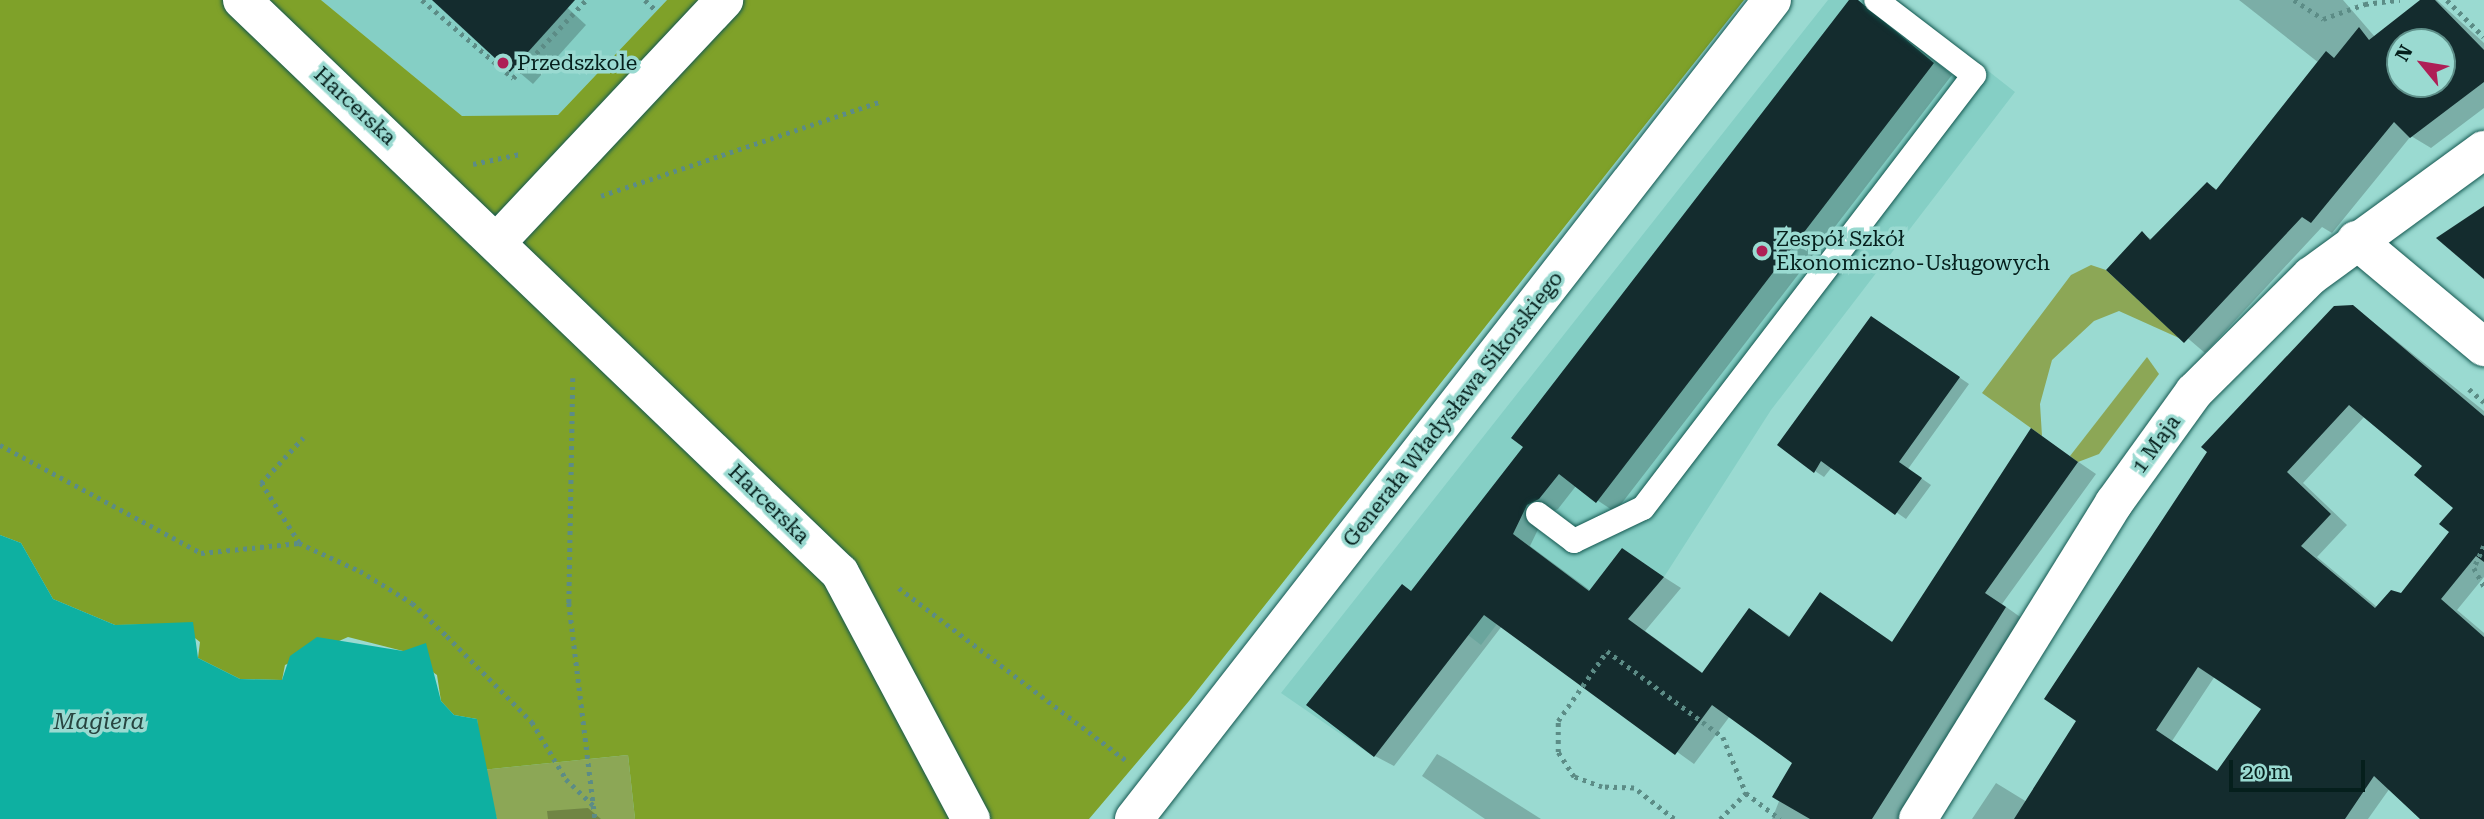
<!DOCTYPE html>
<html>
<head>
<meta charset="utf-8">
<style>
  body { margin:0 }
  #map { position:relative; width:2484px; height:819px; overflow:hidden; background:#9adad1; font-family:"Roboto Serif",serif }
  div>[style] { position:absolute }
  .built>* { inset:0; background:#85cfc5 }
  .green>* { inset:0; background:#8ca756 }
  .forest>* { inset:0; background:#7fa129 }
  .water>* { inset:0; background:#0eb0a1 }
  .shadow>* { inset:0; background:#0003 }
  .building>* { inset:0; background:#142c2e }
  .path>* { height:4.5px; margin-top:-2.25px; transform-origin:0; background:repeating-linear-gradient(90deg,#5c8c86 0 3.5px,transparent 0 8.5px) }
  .roads { filter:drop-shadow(0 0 2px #135750) drop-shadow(0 0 2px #135750) }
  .service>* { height:24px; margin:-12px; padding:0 12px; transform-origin:12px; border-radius:12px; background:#fff }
  .minor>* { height:38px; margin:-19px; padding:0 19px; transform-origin:19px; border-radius:19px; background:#fff }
  .dots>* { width:19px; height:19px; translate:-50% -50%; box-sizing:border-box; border:4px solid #9adad1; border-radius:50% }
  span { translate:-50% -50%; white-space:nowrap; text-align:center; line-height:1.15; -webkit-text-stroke:7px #9adad1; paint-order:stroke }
  .poi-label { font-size:21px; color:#051f1c }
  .left { translate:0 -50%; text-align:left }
  .street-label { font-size:21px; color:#051f1c }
  .water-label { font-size:23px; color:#284541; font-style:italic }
  .north { position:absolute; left:2386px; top:28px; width:70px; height:70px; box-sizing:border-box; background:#9adad1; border:2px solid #5e8f89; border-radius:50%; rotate:300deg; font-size:19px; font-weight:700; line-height:28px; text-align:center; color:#051f1c }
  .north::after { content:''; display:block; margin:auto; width:24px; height:32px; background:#ae1f56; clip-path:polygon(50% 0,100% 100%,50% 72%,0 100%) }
  .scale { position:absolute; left:2229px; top:760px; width:136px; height:32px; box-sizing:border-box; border:4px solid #051f1c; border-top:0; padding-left:9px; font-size:21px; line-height:24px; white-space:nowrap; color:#051f1c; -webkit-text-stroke:5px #9adad1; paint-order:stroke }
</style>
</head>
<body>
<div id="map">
  <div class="built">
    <div style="clip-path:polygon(321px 0,667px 0,558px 115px,462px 116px)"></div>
    <div style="clip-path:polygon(1828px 0,1898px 0,2015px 92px,1771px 410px,1664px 577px,1622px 548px,1589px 591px,1544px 562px,1481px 645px,1468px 635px,1374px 757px,1281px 693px)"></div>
  </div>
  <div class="green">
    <div style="clip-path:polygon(2091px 265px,2106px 270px,2179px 338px,2119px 311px,2094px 321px,2052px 360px,2040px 404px,2042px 436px,1982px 393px,2071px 275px)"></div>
    <div style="clip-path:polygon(2147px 357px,2159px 374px,2099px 454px,2078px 462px,2070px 456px)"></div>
    <div style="clip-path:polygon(628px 755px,635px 819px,497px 819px,482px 770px)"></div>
  </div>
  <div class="forest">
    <div style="clip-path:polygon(0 0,321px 0,462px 116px,558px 115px,667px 0,1744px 0,1189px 701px,1089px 819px,635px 819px,628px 755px,482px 770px,477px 719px,454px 715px,441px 701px,437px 675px,403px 651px,348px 637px,285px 665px,282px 680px,240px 679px,198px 658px,200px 642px,177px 624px,115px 625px,53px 599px,21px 543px,0 535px)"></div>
  </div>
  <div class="water">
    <div style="clip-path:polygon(0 535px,21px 543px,53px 599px,115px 625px,193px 622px,198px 658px,240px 679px,282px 680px,290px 656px,317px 637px,403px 651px,426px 643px,441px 701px,454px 715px,477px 719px,497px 819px,0 819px)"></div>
  </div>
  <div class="shadow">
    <div style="clip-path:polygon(434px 0,559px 0,586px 25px,533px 84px)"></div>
    <div style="clip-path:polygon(1851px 0,1871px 9px,1952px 75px,1615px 512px,1576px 486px,1558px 509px,1545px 515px,1530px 546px,1591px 591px,1623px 551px,1681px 588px,1645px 631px,1704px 674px,1749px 610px,1791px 637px,1821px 594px,1894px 643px,2032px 430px,2096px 474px,2002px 604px,2023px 619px,1899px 819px,1772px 819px,1794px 763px,1730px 716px,1694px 764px,1502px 626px,1394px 766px,1375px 756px,1308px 705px,1413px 593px,1525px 447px)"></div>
    <div style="clip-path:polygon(evenodd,2239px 0,2343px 0,2375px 37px,2423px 0,2437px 0,2484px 43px,2484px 108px,2431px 148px,2411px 136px,2332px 233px,2322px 227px,2205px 353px,2108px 270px,2142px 234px,2153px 240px,2207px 184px,2218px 190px,2319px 63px,2239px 0,2400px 42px,2442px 42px,2442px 84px,2400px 84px,2400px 42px)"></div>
    <div style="clip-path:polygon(evenodd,2353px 306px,2484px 411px,2484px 577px,2457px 610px,2484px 633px,2484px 819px,2422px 819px,2390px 788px,2368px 819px,1972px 819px,1996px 783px,2027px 802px,2353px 306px,2365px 416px,2424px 466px,2455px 508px,2451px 532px,2401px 595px,2377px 607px,2317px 557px,2347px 525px,2303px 483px,2365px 416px,2353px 306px,2215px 676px,2263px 708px,2219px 772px,2172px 741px,2215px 676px)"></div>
    <div style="clip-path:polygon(1881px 324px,1969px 384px,1908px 469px,1931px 485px,1906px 519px,1832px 467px,1824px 477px,1815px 471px)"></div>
    <div style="clip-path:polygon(1437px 754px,1446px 759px,1541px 819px,1485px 819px,1422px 776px)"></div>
    <div style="clip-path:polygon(588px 808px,601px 819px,548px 819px,547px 811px)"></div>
  </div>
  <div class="building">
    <div style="clip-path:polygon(432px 0,575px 0,510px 72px)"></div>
    <div style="clip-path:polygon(1849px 0,1858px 0,1934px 63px,1596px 503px,1559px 474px,1539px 499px,1527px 505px,1513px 534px,1589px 591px,1622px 548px,1664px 577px,1628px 619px,1702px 673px,1749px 608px,1789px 637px,1820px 592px,1892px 642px,2031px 428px,2078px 462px,1985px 593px,2006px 607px,1872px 819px,1810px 819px,1772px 797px,1792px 763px,1712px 705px,1675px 755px,1484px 615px,1374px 757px,1306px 705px,1402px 584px,1411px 591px,1523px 447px,1511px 438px)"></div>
    <div style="clip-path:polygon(evenodd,2420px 0,2435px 0,2484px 50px,2484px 82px,2410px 138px,2394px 122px,2311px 223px,2302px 217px,2184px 343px,2106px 270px,2142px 231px,2150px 240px,2207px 182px,2216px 190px,2326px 51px,2334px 58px,2359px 27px,2369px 40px,2420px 0,2400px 42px,2442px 42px,2442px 84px,2400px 84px,2400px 42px)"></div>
    <div style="clip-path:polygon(2484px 206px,2484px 279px,2436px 238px)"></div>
    <div style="clip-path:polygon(evenodd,2353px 305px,2484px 416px,2484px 562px,2476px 556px,2441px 599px,2484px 637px,2484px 819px,2420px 819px,2374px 776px,2345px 819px,2014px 819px,2076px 721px,2044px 699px,2207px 452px,2201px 447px,2334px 306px,2353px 305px,2349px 405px,2422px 466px,2414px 475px,2453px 508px,2439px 524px,2449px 532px,2401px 593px,2391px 590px,2375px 608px,2301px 546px,2331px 514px,2287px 472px,2349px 405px,2353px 305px,2198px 667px,2261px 709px,2217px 771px,2156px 730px,2198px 667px)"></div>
    <div style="clip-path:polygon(1871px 316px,1960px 377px,1899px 462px,1922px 478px,1895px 515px,1821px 461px,1814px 473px,1777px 445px)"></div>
  </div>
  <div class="path">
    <div style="left:422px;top:0;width:120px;rotate:40.6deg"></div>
    <div style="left:513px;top:78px;width:107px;rotate:-46.9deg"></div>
    <div style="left:645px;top:0;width:16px;rotate:43deg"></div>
    <div style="left:2294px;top:0;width:35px;rotate:33deg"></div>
    <div style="left:2323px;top:19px;width:45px;rotate:-19.7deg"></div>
    <div style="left:2365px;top:4px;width:35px;rotate:-7deg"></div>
    <div style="left:2447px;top:0;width:52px;rotate:45deg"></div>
    <div style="left:473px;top:164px;width:48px;rotate:-12deg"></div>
    <div style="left:601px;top:196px;width:296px;rotate:-18.7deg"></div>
    <div style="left:573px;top:378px;width:225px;rotate:91deg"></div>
    <div style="left:569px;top:603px;width:218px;rotate:83.1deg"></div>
    <div style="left:2469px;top:389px;width:20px;rotate:41deg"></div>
    <div style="left:0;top:445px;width:228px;rotate:28.2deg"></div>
    <div style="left:201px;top:553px;width:99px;rotate:-5.8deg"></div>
    <div style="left:299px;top:543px;width:67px;rotate:24.7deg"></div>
    <div style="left:360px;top:571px;width:61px;rotate:31.6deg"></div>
    <div style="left:412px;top:603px;width:48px;rotate:43.3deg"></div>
    <div style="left:447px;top:636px;width:121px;rotate:45.3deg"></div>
    <div style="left:532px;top:722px;width:66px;rotate:59.2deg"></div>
    <div style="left:566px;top:779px;width:39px;rotate:44deg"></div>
    <div style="left:299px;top:543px;width:71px;rotate:-122.3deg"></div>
    <div style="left:261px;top:483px;width:62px;rotate:-47deg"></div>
    <div style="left:2484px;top:546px;width:24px;rotate:114deg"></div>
    <div style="left:2474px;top:568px;width:21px;rotate:61deg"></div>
    <div style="left:899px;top:588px;width:285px;rotate:37.2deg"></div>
    <div style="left:1674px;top:819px;width:51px;rotate:-142.2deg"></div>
    <div style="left:1634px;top:788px;width:32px;rotate:-178deg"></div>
    <div style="left:1602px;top:787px;width:30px;rotate:-160deg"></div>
    <div style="left:1574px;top:777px;width:30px;rotate:-123deg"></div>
    <div style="left:1558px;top:752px;width:31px;rotate:-90deg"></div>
    <div style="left:1558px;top:721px;width:85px;rotate:-55deg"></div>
    <div style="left:1607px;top:651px;width:144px;rotate:36.6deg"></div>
    <div style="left:1723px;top:737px;width:61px;rotate:67.7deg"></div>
    <div style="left:1746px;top:793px;width:43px;rotate:37.4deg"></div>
    <div style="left:1720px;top:819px;width:37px;rotate:-45deg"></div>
  </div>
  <div class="roads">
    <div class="service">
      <div style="left:1538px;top:514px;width:45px;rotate:36.9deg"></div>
      <div style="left:1574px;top:541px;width:76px;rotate:-25.6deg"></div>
      <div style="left:1643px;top:508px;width:545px;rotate:-52.6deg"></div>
      <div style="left:1974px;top:75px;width:123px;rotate:-142.6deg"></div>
    </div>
    <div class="minor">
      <div style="left:242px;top:0;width:828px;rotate:43.78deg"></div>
      <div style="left:840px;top:573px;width:279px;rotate:62deg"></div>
      <div style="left:499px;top:240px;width:329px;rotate:-46.8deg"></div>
      <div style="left:2356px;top:240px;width:167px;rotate:39.9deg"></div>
      <div style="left:1134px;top:819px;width:1038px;rotate:-52.08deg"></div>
      <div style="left:1918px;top:819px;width:372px;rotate:-58.2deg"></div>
      <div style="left:2114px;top:503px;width:137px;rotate:-54.2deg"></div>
      <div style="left:2194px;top:392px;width:165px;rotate:-44.8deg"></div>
      <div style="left:2311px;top:276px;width:214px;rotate:-36.1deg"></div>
    </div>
  </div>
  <div class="dots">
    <div style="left:503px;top:63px;background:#ae1f56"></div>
    <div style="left:1762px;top:251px;background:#ae1f56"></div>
  </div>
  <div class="poi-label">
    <span class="left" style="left:517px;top:63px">Przedszkole</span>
    <span class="left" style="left:1776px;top:251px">Zespół Szkół<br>Ekonomiczno-Usługowych</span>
  </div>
  <div class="street-label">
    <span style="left:355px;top:106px;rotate:43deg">Harcerska</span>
    <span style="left:1453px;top:409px;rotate:-52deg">Generała Władysława Sikorskiego</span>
    <span style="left:2156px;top:444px;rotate:-54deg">1 Maja</span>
    <span style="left:769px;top:504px;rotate:44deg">Harcerska</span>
  </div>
  <div class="water-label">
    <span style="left:99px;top:722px">Magiera</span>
  </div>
  <div class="north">N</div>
  <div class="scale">20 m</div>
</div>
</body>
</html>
